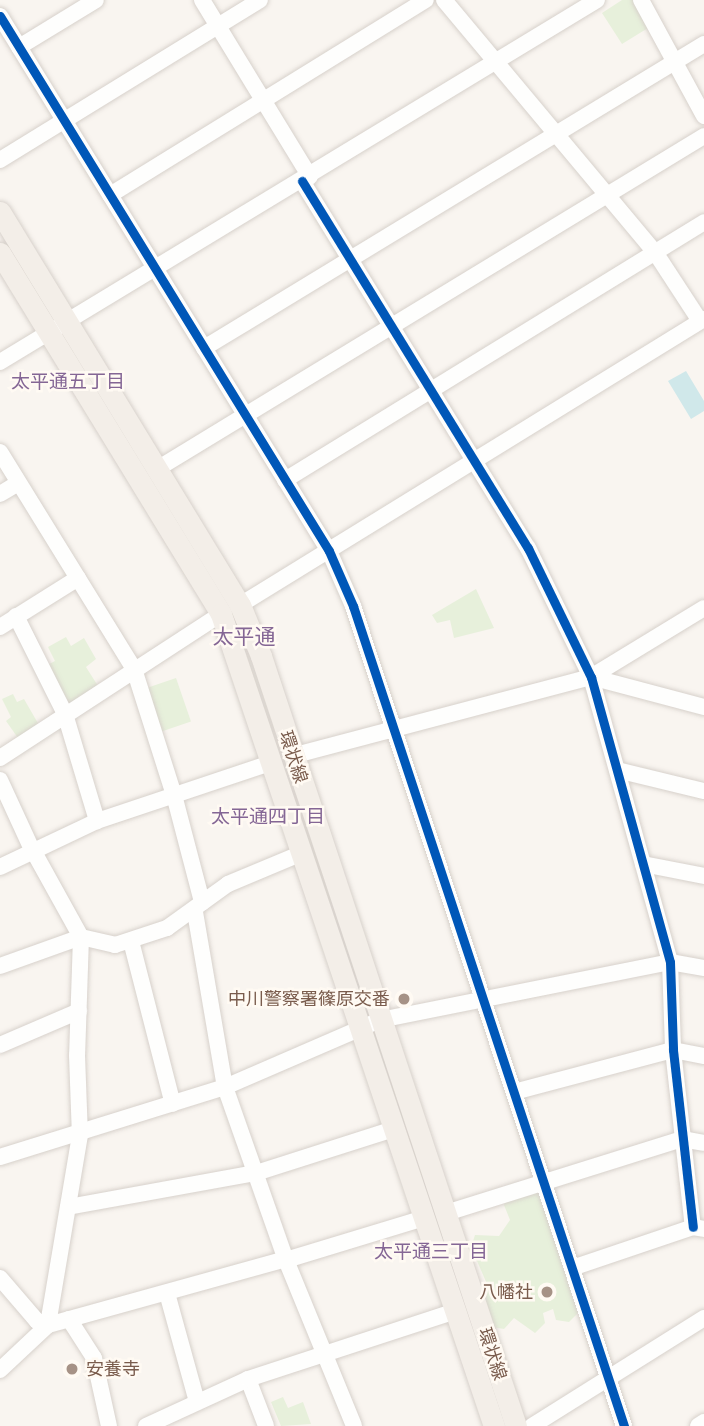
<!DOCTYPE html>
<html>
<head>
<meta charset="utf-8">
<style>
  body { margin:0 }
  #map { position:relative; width:704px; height:1426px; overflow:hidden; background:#f9f5f0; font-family:Signika,"Noto Sans JP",sans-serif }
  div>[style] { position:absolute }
  .green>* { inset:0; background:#e7f0db; transform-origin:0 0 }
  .water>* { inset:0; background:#d0e8ea }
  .roads { filter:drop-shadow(0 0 2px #d7d1cb) drop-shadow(0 0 2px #d7d1cb) }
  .minor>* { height:16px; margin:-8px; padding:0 8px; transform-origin:8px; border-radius:8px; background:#fefefd }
  .major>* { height:21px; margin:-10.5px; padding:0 10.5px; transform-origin:10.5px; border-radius:10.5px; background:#f3eee8 }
  .cycleway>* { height:9px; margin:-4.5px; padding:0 4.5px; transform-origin:4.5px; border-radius:4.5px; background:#0057b8 }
  .dots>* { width:19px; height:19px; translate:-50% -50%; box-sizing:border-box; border:4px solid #fffaf3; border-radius:50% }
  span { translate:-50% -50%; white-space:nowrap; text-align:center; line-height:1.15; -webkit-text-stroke:5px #fffaf3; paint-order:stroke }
  .street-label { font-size:18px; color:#7a5c4d }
  .poi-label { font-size:18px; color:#7a5c4d }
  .right { translate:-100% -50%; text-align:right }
  .left { translate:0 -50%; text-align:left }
  .neighbourhood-label { font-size:19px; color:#846695 }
  .quarter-label { font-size:21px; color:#846695 }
</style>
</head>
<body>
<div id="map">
  <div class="green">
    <div style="clip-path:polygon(622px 0,633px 0,648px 28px,622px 44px,602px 13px)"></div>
    <div style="clip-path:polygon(476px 589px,494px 628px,454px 638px,450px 620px,437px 623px,432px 615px)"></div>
    <div style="clip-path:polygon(66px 637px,71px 646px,84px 638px,96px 659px,86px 667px,98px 686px,69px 705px,45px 666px,55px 661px,48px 647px)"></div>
    <div style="left:176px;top:678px;width:46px;height:31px;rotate:71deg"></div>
    <div style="clip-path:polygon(13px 694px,17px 702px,24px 699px,39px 725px,18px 738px,6px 721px,11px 717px,2px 699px)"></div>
    <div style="clip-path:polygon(538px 1189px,586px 1305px,569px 1322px,556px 1320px,553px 1309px,543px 1313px,545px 1323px,535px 1333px,514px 1318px,504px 1329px,492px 1327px,483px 1302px,487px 1284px,471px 1247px,475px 1235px,499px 1236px,510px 1220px,504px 1205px,507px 1197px)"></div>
    <div style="clip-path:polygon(283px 1397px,288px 1408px,303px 1402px,311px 1424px,281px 1426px,271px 1402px)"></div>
  </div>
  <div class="water">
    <div style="clip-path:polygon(686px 371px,704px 401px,704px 411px,691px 419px,668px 381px)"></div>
  </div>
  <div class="roads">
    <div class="minor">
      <div style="left:202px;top:0;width:207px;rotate:58.6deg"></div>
      <div style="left:444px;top:0;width:329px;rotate:50.1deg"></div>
      <div style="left:655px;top:252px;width:82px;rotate:56.9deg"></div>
      <div style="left:641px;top:0;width:132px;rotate:61.5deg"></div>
      <div style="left:0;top:16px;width:628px;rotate:58.41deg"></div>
      <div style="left:329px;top:551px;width:60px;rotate:66.4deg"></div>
      <div style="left:353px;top:606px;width:864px;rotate:71.71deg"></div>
      <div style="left:19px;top:47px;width:90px;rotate:-31.4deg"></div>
      <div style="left:0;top:160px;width:305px;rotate:-31.6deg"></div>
      <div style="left:302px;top:181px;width:431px;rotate:58.4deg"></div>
      <div style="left:528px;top:548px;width:144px;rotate:64deg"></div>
      <div style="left:591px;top:677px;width:296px;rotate:74.5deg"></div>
      <div style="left:670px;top:962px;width:88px;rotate:88deg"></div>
      <div style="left:673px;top:1050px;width:178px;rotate:83.6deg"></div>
      <div style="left:110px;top:195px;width:371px;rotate:-31.7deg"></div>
      <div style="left:204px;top:348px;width:585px;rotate:-31.3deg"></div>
      <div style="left:0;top:362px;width:698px;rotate:-31.23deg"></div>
      <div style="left:0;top:452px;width:255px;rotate:58.3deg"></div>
      <div style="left:134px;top:669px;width:132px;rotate:72.4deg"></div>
      <div style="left:174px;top:795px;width:111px;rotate:75.3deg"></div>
      <div style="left:157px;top:469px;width:640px;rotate:-31.33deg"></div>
      <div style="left:285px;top:480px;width:492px;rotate:-31.6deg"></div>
      <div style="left:0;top:494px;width:21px;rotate:-31deg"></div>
      <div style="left:240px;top:605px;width:545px;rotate:-31.65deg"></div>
      <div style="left:16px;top:616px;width:110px;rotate:63.4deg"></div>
      <div style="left:65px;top:714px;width:112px;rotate:73.3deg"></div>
      <div style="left:0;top:627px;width:92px;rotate:-32.1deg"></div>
      <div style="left:591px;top:677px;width:117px;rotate:14.9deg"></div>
      <div style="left:292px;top:756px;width:309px;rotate:-14.8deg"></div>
      <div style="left:591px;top:677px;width:132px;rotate:-31.4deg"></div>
      <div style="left:0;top:758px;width:264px;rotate:-33.1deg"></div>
      <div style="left:617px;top:770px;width:89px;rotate:13.6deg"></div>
      <div style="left:0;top:780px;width:81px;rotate:65.3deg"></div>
      <div style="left:35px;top:854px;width:95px;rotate:61deg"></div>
      <div style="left:81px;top:937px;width:35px;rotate:13deg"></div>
      <div style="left:115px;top:945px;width:55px;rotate:-18.1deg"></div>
      <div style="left:167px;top:928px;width:75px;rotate:-35.8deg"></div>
      <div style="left:228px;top:884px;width:80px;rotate:-22.7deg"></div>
      <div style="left:643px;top:864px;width:62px;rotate:11.1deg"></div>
      <div style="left:0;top:867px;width:107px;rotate:-25.4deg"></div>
      <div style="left:97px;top:821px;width:186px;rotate:-18.5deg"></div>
      <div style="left:195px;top:912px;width:178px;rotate:80.3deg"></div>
      <div style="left:225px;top:1087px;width:183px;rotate:70.6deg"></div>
      <div style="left:286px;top:1260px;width:179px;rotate:67.7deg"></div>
      <div style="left:131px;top:941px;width:168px;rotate:75.6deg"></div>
      <div style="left:0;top:966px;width:86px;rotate:-19.7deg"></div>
      <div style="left:81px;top:937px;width:118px;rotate:91.9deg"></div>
      <div style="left:77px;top:1055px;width:80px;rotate:87.9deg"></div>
      <div style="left:80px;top:1135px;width:193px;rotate:99.6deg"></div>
      <div style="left:0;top:1045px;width:86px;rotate:-23.3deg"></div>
      <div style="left:514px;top:1092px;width:164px;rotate:-14.8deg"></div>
      <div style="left:673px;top:1050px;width:32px;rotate:11deg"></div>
      <div style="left:0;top:1157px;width:236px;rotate:-17.3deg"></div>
      <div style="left:225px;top:1087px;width:169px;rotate:-23.4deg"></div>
      <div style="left:380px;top:1020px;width:296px;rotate:-11.3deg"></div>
      <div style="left:670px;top:962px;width:35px;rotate:10deg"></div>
      <div style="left:68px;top:1207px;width:191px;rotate:-10.3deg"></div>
      <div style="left:256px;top:1173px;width:145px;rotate:-17.7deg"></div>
      <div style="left:446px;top:1213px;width:247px;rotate:-17.4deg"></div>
      <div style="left:682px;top:1139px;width:22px;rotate:10deg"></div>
      <div style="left:286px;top:1260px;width:144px;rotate:-16.9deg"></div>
      <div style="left:572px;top:1268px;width:128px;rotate:-18.7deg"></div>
      <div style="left:693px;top:1227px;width:11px;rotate:10deg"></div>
      <div style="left:0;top:1278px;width:57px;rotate:49.3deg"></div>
      <div style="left:37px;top:1321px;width:12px;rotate:20deg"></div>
      <div style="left:167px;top:1293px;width:113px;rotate:74.6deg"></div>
      <div style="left:69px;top:1319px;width:46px;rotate:57.3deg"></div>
      <div style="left:94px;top:1358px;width:70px;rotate:77.6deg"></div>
      <div style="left:0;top:1370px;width:66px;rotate:-43.2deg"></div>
      <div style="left:48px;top:1325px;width:247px;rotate:-15.5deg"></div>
      <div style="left:248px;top:1379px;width:50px;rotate:69deg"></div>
      <div style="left:146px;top:1426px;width:112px;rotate:-24.7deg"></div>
      <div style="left:248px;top:1379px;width:219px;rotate:-18.1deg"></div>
      <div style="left:532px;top:1426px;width:203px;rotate:-32.1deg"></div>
      <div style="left:698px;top:1426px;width:7px;rotate:-34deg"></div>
    </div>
    <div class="major">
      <div style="left:0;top:212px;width:460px;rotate:58.6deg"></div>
      <div style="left:240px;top:605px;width:55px;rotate:67.6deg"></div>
      <div style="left:261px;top:656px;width:811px;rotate:71.68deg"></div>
      <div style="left:0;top:253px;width:423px;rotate:58.5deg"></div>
      <div style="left:221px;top:614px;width:857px;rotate:71.42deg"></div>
    </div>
  </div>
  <div class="cycleway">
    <div style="left:0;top:16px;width:628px;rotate:58.41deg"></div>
    <div style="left:329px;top:551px;width:60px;rotate:66.4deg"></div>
    <div style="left:353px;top:606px;width:864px;rotate:71.71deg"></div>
    <div style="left:302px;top:181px;width:431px;rotate:58.4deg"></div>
    <div style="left:528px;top:548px;width:144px;rotate:64deg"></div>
    <div style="left:591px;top:677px;width:296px;rotate:74.5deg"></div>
    <div style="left:670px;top:962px;width:88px;rotate:88deg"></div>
    <div style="left:673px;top:1050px;width:178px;rotate:83.6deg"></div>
  </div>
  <div class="dots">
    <div style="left:404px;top:999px;background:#a69286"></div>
    <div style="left:547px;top:1292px;background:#a69286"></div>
    <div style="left:72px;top:1369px;background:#a69286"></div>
  </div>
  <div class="street-label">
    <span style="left:293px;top:757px;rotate:72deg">環状線</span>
    <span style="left:492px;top:1354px;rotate:72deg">環状線</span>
  </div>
  <div class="poi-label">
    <span class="right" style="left:390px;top:999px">中川警察署篠原交番</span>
    <span class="right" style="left:533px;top:1292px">八幡社</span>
    <span class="left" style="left:86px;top:1369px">安養寺</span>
  </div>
  <div class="neighbourhood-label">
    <span style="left:68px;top:383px">太平通五丁目</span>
    <span style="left:268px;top:818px">太平通四丁目</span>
    <span style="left:431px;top:1253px">太平通三丁目</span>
  </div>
  <div class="quarter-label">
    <span style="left:244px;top:637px">太平通</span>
  </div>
</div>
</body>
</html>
